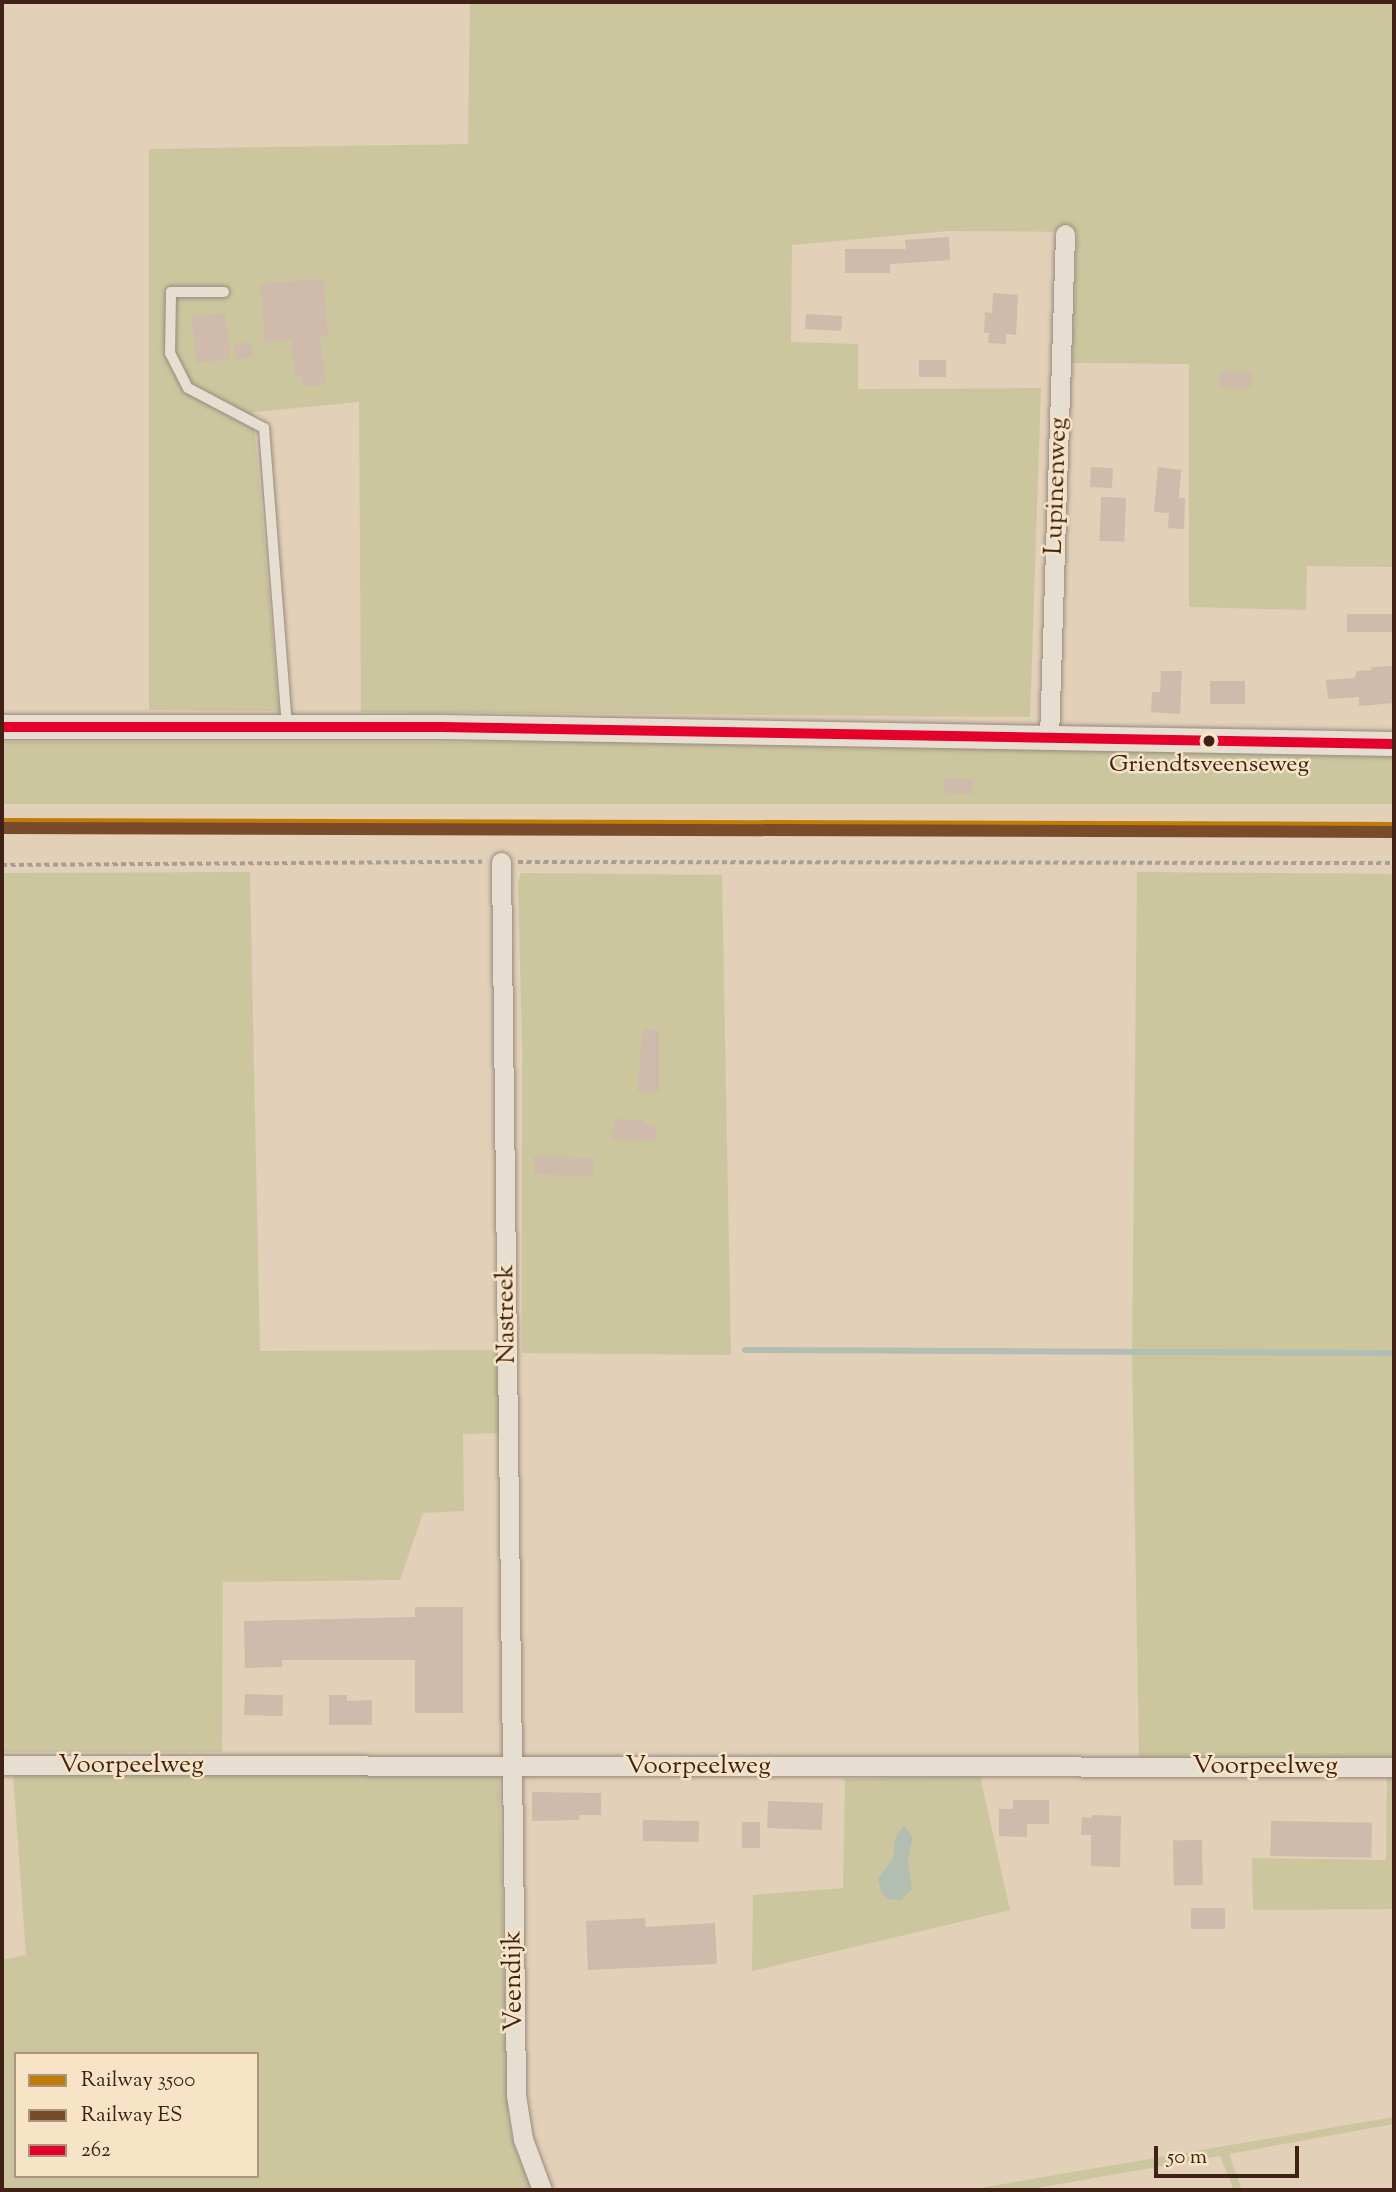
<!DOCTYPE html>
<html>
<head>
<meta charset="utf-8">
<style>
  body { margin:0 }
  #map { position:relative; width:1396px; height:2192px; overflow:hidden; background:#e2d0b8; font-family:"Sorts Mill Goudy",serif }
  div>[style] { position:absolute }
  .green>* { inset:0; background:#cbc69e; transform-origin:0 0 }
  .water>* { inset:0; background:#b2beb1 }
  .stream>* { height:6px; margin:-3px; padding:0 3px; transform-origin:3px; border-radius:3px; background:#b2beb1 }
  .building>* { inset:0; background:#cfbaab; transform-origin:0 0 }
  .path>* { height:3.5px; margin-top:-1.75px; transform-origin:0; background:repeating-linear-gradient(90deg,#a89f94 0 5px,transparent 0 8.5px) }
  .roads { filter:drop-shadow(0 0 2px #988a7c) drop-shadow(0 0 2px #988a7c) }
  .service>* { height:10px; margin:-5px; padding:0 5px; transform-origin:5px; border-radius:5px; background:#e6ded1 }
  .minor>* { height:19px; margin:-9.5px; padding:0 9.5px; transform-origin:9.5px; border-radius:9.5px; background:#e6ded1 }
  .tertiary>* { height:24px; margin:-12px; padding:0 12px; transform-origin:12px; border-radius:12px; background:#e6ded1 }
  .bus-1>* { height:10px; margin:-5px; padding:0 5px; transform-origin:5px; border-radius:5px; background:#e4002b }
  .rail-1>* { height:12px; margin:-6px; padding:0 6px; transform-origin:6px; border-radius:6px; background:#c07e06 }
  .rail-2>* { height:12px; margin:-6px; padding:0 6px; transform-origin:6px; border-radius:6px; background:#7a4b2a }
  .dots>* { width:19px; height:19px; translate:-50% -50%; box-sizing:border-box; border:4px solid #f7e3c5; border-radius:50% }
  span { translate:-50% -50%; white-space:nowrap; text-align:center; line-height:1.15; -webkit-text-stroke:5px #f7e3c5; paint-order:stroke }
  .bus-label { font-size:24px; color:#3f2215 }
  .street-label { font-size:26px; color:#3f2215 }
  .frame { position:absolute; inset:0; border:4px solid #3f2215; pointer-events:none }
  .legend { position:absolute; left:14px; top:2052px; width:245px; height:126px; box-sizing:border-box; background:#f7e3c5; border:2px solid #ad967f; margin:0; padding:9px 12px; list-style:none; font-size:21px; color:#3f2215 }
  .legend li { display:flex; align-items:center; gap:14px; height:35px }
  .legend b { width:35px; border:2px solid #ad967f }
  .scale { position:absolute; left:1154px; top:2146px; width:145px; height:32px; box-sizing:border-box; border:4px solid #3f2215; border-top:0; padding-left:9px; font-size:21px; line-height:24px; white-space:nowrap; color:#3f2215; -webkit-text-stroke:5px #f7e3c5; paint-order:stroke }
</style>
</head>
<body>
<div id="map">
  <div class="green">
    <div style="clip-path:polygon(470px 2px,1394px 2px,1394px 567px,1307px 566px,1306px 610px,1189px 607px,1189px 364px,1072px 363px,1077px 232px,948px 231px,792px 245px,791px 342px,858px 344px,858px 389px,1041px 388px,1030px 717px,361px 712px,359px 402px,253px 412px,279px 711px,149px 710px,149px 149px,468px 144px)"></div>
    <div style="left:2px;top:742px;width:1392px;height:62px"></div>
    <div style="clip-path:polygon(250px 872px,260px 1351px,501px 1350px,502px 1433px,463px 1434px,464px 1511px,423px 1513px,400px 1580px,223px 1582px,222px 1752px,2px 1752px,2px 873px)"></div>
    <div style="clip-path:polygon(1137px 872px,1394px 874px,1394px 1760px,1139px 1759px,1132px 1356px)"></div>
    <div style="clip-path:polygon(521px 873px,722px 875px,731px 1355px,522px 1353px,522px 1046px,518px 882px)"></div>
    <div style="clip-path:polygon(evenodd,13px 1774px,499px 1775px,508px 2117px,513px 2142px,533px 2190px,2px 2190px,2px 1960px,26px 1955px,13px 1774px,16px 2054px,257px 2054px,257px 2176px,16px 2176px,16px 2054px)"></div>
    <div style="clip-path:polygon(evenodd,980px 1776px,1010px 1910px,752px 1971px,753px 1895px,843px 1888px,845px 1779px,980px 1776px,913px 1837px,908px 1860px,912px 1889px,887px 1899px,881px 1891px,879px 1879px,913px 1837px)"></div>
    <div style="clip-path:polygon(1387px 1776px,1394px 1776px,1394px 1909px,1253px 1910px,1252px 1858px,1386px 1860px)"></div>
    <div style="clip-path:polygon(1394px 2117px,1394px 2124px,1229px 2154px,1242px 2190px,1234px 2190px,1220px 2156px,1025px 2190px,968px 2190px)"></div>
  </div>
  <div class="water">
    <div style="clip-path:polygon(904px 1826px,913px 1837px,908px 1860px,912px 1889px,901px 1900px,887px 1899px,881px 1892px,878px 1879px,893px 1858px,896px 1835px)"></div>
  </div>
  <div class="stream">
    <div style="left:745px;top:1350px;width:647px;rotate:0.27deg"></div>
  </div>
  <div class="building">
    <div style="clip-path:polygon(949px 237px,950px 260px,890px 264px,890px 273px,845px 273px,845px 249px,906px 249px,905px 240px)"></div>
    <div style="clip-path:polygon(323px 279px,328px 337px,320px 337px,326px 384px,303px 387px,301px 376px,295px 377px,291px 339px,265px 341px,260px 284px)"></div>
    <div style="clip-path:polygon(993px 293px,1018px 295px,1016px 335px,1006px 334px,1006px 344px,988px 343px,989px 333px,984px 333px,985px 312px,992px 313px)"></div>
    <div style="left:225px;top:313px;width:46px;height:34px;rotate:83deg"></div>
    <div style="left:806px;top:314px;width:36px;height:15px;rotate:3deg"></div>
    <div style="left:250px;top:342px;width:15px;height:16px;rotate:79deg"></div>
    <div style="left:919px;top:360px;width:27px;height:17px"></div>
    <div style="left:1220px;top:372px;width:32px;height:16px;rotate:2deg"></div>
    <div style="left:1091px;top:467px;width:22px;height:20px;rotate:3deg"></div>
    <div style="clip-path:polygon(1158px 467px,1181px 470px,1179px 498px,1185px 498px,1184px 529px,1168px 528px,1169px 513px,1154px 512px)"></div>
    <div style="left:1101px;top:497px;width:25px;height:44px;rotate:2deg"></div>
    <div style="left:1347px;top:614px;width:47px;height:18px"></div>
    <div style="clip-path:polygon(1394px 666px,1394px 703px,1359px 706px,1359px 697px,1328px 699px,1326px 680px,1354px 678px,1357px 671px,1372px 670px,1371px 667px)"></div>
    <div style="clip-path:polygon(1161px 671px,1182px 671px,1180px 714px,1151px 712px,1152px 692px,1160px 692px)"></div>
    <div style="left:1210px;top:681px;width:35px;height:23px"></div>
    <div style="left:945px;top:778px;width:28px;height:15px;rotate:2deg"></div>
    <div style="clip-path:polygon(643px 1029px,659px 1030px,659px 1093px,637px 1093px)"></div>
    <div style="clip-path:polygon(615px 1119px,644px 1120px,644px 1126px,656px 1125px,656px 1140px,612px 1139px)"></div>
    <div style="left:534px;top:1156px;width:60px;height:18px;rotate:2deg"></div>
    <div style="clip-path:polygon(415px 1607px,463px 1607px,463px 1713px,415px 1713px,415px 1660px,282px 1660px,282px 1667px,245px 1668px,244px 1621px,415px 1617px)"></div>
    <div style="left:245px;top:1694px;width:38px;height:21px;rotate:2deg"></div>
    <div style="clip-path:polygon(329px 1695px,347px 1695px,347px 1701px,372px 1700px,372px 1725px,329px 1725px)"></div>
    <div style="clip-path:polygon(532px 1792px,601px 1793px,601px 1815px,579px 1815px,579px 1820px,532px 1821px)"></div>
    <div style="clip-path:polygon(1013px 1800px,1049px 1800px,1049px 1824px,1027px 1824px,1027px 1837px,999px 1836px,999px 1809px,1013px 1809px)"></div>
    <div style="left:768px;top:1801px;width:55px;height:27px;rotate:2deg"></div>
    <div style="clip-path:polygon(1092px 1815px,1121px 1816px,1120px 1867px,1091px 1866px,1091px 1835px,1081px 1835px,1082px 1817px,1092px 1818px)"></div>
    <div style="left:643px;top:1820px;width:56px;height:21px;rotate:1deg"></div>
    <div style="left:1271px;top:1821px;width:101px;height:35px;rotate:1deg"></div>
    <div style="left:742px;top:1822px;width:18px;height:26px"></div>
    <div style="left:1202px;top:1840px;width:45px;height:29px;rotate:89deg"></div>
    <div style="left:1191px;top:1908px;width:34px;height:21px"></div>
    <div style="clip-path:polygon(645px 1918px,646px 1927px,715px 1923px,717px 1964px,588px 1970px,586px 1921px)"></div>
  </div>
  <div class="path">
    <div style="left:518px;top:862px;width:876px;rotate:0.07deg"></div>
    <div style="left:2px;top:865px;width:480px;rotate:-0.4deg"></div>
  </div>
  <div class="roads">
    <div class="service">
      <div style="left:224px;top:292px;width:53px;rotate:180deg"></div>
      <div style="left:171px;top:292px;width:61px;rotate:90.9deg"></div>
      <div style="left:170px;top:353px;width:39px;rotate:63deg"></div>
      <div style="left:188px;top:388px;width:86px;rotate:27.8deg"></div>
      <div style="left:264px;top:428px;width:299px;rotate:85.6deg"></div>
    </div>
    <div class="minor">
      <div style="left:1049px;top:738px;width:504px;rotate:-88.18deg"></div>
      <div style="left:501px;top:862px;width:1233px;rotate:89.3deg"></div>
      <div style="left:516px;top:2095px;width:45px;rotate:81deg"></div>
      <div style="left:523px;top:2139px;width:54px;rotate:69.6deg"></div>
      <div style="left:2px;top:1765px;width:1392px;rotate:0.08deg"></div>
    </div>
    <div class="tertiary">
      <div style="left:2px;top:727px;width:439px"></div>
      <div style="left:441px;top:727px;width:953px;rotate:1.02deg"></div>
    </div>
  </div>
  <div class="bus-1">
    <div style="left:2px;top:727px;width:439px"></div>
    <div style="left:441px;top:727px;width:953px;rotate:1.02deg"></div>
  </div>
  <div class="rail-1">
    <div style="left:2px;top:824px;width:1392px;rotate:0.16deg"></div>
  </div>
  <div class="rail-2">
    <div style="left:2px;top:828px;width:1392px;rotate:0.16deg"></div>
  </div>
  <div class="dots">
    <div style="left:1209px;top:741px;background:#3f2215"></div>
  </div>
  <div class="bus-label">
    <span style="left:1209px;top:766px">Griendtsveenseweg</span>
  </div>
  <div class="street-label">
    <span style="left:1057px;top:486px;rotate:-88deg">Lupinenweg</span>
    <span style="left:507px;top:1314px;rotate:-91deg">Nastreek</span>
    <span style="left:131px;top:1766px">Voorpeelweg</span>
    <span style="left:698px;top:1767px">Voorpeelweg</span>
    <span style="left:1265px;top:1767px">Voorpeelweg</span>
    <span style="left:514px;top:1981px;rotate:-91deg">Veendijk</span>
  </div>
  <div class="frame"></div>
  <ul class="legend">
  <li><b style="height:9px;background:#c07e06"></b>Railway 3500</li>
  <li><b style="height:9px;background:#7a4b2a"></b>Railway ES</li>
  <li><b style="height:9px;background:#e4002b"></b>262</li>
  </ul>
  <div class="scale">50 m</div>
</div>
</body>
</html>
